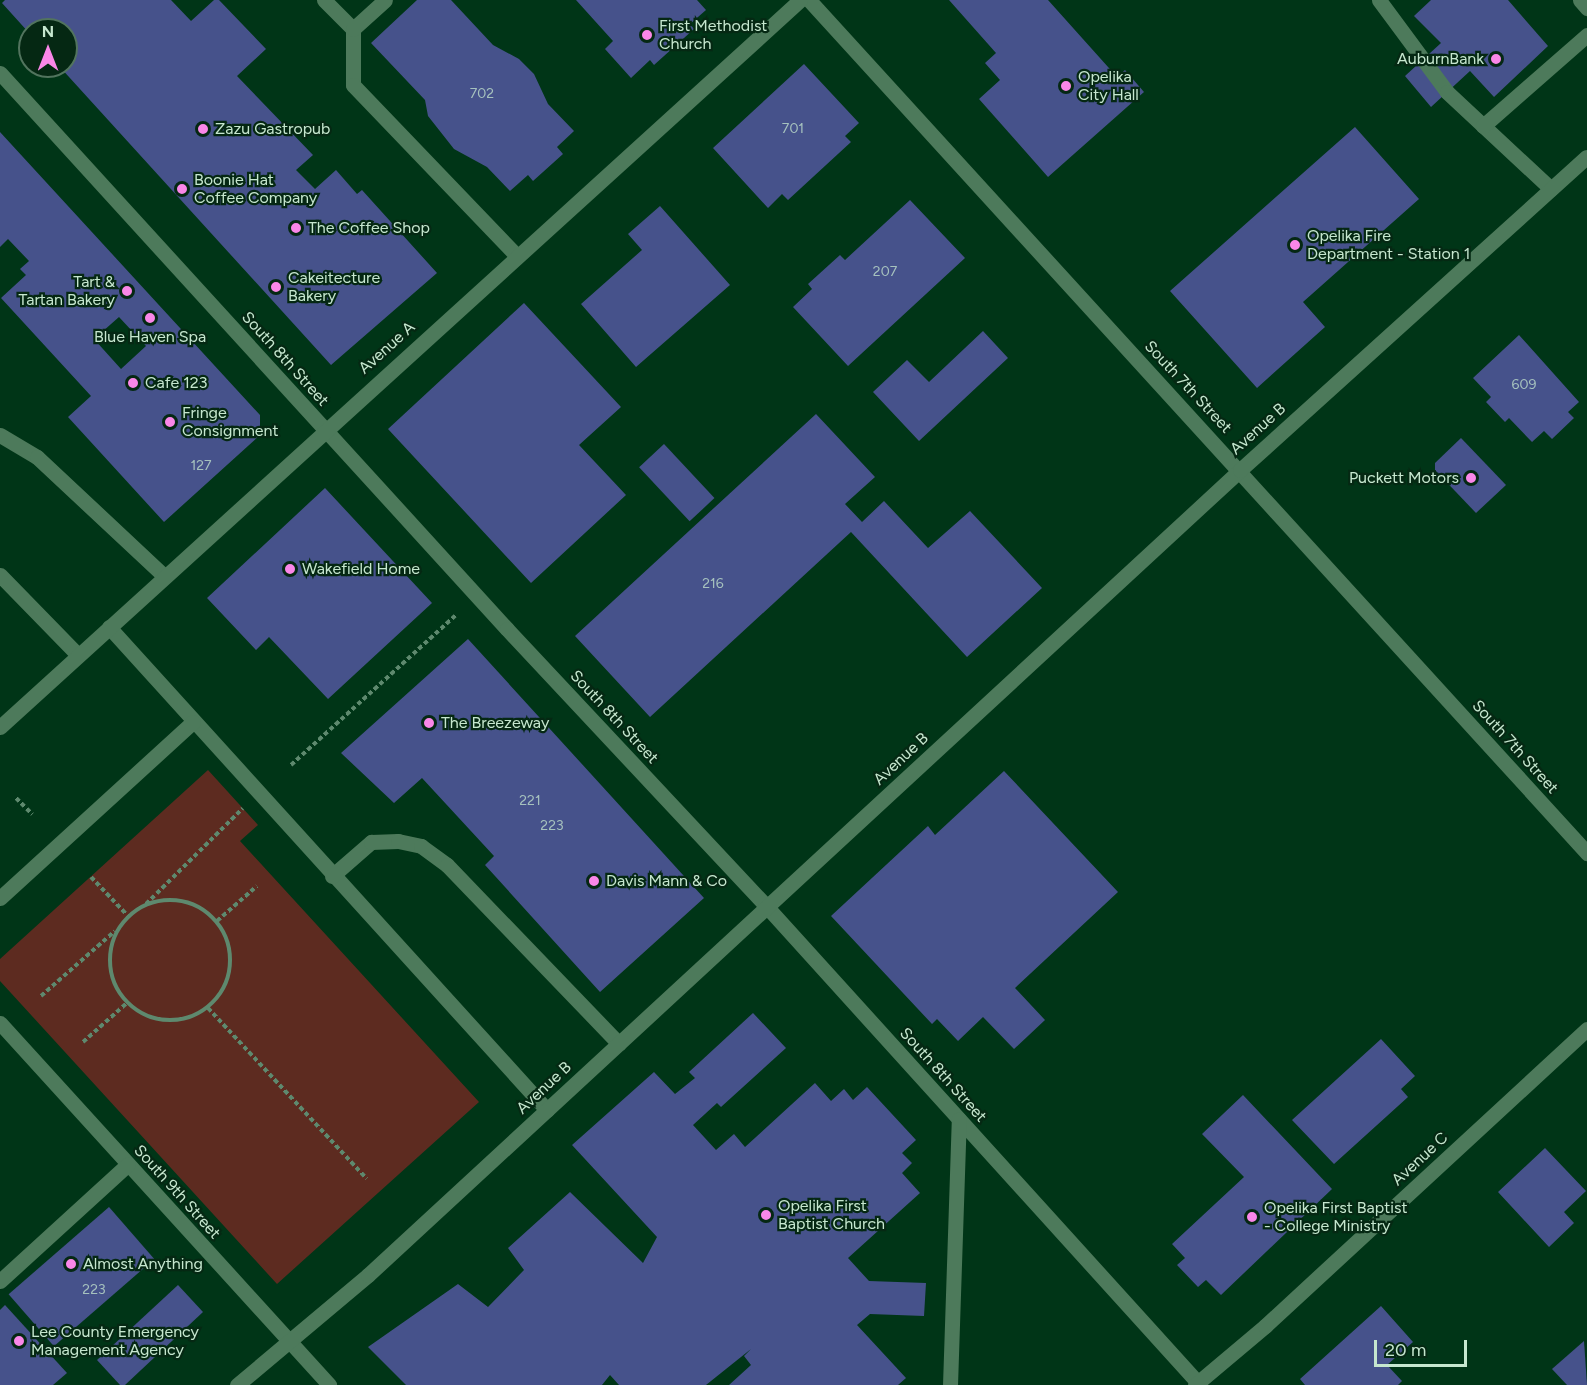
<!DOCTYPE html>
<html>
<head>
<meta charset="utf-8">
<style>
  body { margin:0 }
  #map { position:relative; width:1587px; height:1385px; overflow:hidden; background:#003517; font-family:Figtree,sans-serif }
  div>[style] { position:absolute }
  .green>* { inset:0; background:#5d2b20 }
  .building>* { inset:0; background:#46528b; transform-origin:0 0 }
  .path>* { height:4px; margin-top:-2px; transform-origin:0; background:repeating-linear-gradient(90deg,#5e896e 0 4.5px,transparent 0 7.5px) }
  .path>.ring { margin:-2px; padding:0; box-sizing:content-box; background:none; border:4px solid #5e896e; border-radius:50% }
  .minor>* { height:15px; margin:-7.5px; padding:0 7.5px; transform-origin:7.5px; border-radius:7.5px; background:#4d7a5b }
  .dots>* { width:16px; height:16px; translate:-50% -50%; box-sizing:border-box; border:3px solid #052813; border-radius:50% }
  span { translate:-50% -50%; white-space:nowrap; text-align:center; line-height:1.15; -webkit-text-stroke:4.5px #052813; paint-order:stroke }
  .number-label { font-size:14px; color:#a6c2be }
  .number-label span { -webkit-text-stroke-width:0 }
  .poi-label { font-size:16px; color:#c6e7cf }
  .left { translate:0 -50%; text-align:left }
  .right { translate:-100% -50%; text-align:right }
  .street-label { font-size:16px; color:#c6e7cf }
  .north { position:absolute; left:18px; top:18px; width:60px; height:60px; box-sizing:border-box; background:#052813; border:2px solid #52745e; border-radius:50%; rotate:0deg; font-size:16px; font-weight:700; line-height:24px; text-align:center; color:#c6e7cf }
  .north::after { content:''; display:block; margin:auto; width:21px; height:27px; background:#fa87e8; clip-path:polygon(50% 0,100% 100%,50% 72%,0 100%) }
  .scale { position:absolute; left:1374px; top:1340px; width:93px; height:27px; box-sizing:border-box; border:3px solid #c6e7cf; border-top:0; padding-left:8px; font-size:18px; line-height:21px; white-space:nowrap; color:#c6e7cf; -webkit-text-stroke:4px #052813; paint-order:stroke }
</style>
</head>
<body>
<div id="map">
  <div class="green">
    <div style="clip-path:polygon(208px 770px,258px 825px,240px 841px,479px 1102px,277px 1284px,0 981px,0 959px)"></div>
  </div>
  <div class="building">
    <div style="clip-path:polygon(5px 0,171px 0,191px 21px,214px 0,219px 0,266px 49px,237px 76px,313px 155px,296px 170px,315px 189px,336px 170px,357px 194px,362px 190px,437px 273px,331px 365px,59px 66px,66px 66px,66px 30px,30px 30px,30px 34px,2px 3px)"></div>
    <div style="clip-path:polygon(417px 0,451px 0,493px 45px,519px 59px,534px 74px,548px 104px,574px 131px,557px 147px,563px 154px,533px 181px,528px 175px,510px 191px,487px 167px,454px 149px,428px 116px,425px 100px,371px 43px)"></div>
    <div style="clip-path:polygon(576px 0,697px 0,706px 10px,690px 24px,694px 29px,654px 65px,650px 60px,631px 78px,605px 49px,613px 41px)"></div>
    <div style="clip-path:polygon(949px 0,1048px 0,1117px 77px,1125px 70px,1144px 92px,1048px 177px,979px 99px,1000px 80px,985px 63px,996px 53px)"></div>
    <div style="clip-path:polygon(1431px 0,1508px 0,1548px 46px,1494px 97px,1470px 71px,1431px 107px,1405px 76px,1441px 43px,1414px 16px)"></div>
    <div style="clip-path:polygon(804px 64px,859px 123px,845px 136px,851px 142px,788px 200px,782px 194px,768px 208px,713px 148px)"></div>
    <div style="clip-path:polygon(1355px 127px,1419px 199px,1303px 302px,1325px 327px,1257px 388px,1170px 291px)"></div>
    <div style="clip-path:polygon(evenodd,0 132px,260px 415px,260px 435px,164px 522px,68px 417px,91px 396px,1px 298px,26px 275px,20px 269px,29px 261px,8px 239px,0 247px,0 132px,119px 317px,146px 346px,121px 369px,94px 339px,119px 317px)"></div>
    <div style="clip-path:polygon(910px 200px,965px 258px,848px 366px,793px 307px,812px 289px,808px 284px,840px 255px,845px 260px)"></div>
    <div style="clip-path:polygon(660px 206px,730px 285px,636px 367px,581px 304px,642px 250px,628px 234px)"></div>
    <div style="clip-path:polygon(524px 303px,621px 407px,579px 445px,626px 495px,531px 583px,388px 429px)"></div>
    <div style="clip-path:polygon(983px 331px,1008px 358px,919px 441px,873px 392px,907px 360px,929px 382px)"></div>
    <div style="clip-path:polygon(1519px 335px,1579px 402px,1568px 412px,1574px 418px,1552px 439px,1544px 431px,1532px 442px,1509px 418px,1505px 422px,1486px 402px,1491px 397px,1473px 378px)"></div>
    <div style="clip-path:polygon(816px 414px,875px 477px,845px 504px,862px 522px,884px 501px,928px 548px,970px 511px,1042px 588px,967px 657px,851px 532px,650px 717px,575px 636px)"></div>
    <div style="clip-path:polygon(1461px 438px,1506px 485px,1476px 513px,1435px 470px,1435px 463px)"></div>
    <div style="left:664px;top:444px;width:74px;height:34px;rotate:47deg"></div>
    <div style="clip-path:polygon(325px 488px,432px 603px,328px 699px,269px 637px,256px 650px,207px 598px)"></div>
    <div style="clip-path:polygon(468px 639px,704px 898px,600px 992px,485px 865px,494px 856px,422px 778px,394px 803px,341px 753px)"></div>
    <div style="clip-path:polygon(1004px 771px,1118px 892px,1015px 988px,1045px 1020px,1014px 1049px,983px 1017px,958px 1041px,937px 1019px,932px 1024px,831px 916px,928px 826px,935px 835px)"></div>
    <div style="clip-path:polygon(753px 1013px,786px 1048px,721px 1107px,717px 1103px,693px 1125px,716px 1150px,734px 1134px,745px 1147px,815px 1083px,831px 1101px,844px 1089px,853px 1100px,867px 1087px,916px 1140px,902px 1153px,912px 1163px,902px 1173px,920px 1193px,848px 1258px,869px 1281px,926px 1283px,924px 1316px,870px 1314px,857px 1325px,906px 1378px,898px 1385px,729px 1385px,751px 1365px,744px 1356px,751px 1349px,706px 1385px,619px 1385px,610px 1375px,602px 1385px,406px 1385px,368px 1347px,458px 1284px,488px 1307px,524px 1270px,508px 1248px,570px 1192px,643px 1263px,657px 1237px,572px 1145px,654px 1072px,675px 1094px,695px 1078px,689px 1072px)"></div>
    <div style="clip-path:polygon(1381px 1039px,1415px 1076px,1401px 1089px,1408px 1097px,1334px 1164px,1292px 1120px)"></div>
    <div style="clip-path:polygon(1243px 1095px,1332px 1189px,1221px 1295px,1206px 1280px,1198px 1287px,1177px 1265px,1185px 1258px,1172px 1244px,1244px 1177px,1202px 1134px)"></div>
    <div style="clip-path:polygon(1545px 1148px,1586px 1191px,1564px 1212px,1574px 1223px,1549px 1247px,1498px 1192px)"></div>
    <div style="left:109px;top:1207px;width:69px;height:133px;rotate:49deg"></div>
    <div style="clip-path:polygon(178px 1285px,203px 1312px,125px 1385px,120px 1385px,97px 1360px)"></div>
    <div style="clip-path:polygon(5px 1305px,67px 1373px,53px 1385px,0 1385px,0 1310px)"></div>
    <div style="clip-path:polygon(1381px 1306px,1413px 1342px,1387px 1365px,1402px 1381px,1398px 1385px,1305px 1385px,1300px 1379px)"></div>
    <div style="clip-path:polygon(1584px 1341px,1587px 1385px,1567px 1385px,1552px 1369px)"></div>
  </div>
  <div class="path">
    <div style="left:291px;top:765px;width:223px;rotate:-42.3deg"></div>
    <div style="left:16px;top:798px;width:23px;rotate:45deg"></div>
    <div style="left:91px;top:877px;width:54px;rotate:46.5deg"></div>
    <div class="ring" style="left:110px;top:900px;width:116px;height:116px"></div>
    <div style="left:146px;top:904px;width:136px;rotate:-44.7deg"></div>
    <div style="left:217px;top:921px;width:53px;rotate:-41.2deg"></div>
    <div style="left:41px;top:996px;width:98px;rotate:-41.3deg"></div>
    <div style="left:208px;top:1008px;width:233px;rotate:47.1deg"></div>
    <div style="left:83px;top:1042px;width:59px;rotate:-41.6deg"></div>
  </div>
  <div class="minor">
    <div style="left:324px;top:0;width:41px;rotate:45deg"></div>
    <div style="left:353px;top:29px;width:56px;rotate:90deg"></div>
    <div style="left:353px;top:85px;width:237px;rotate:46.2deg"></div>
    <div style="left:809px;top:0;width:1155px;rotate:47.63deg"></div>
    <div style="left:1379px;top:0;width:114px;rotate:53.5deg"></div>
    <div style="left:1447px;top:92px;width:142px;rotate:43deg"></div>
    <div style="left:1580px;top:0;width:11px;rotate:49deg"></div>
    <div style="left:353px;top:29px;width:43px;rotate:-42.2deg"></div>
    <div style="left:0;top:73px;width:752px;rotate:47.64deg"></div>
    <div style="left:507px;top:629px;width:381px;rotate:46.9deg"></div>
    <div style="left:767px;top:907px;width:645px;rotate:47.83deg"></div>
    <div style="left:1483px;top:126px;width:138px;rotate:-41.2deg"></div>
    <div style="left:0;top:435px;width:43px;rotate:30.7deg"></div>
    <div style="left:37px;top:457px;width:174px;rotate:43.1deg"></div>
    <div style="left:0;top:575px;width:112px;rotate:45.7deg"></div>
    <div style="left:109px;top:627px;width:652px;rotate:47.8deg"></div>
    <div style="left:0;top:727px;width:1081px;rotate:-42.26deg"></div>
    <div style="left:332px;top:876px;width:52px;rotate:-41.1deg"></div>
    <div style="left:371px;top:842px;width:27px;rotate:-2deg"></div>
    <div style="left:398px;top:841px;width:24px;rotate:12deg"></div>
    <div style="left:421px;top:846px;width:32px;rotate:36deg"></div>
    <div style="left:447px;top:865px;width:248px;rotate:46.1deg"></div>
    <div style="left:0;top:898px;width:261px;rotate:-42.4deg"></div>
    <div style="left:0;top:1023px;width:489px;rotate:47.7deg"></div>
    <div style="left:0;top:1281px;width:173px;rotate:-42.4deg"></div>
    <div style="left:237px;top:1385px;width:171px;rotate:-40deg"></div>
    <div style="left:368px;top:1275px;width:1187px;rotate:-42.71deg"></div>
    <div style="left:1240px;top:470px;width:467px;rotate:-42.1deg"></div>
    <div style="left:950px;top:1385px;width:266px;rotate:-88.1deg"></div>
    <div style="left:1195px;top:1385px;width:92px;rotate:-40.1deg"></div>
    <div style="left:1265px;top:1326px;width:438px;rotate:-42.7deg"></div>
  </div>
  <div class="dots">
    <div style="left:647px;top:35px;background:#fa87e8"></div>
    <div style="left:1496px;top:59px;background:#fa87e8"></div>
    <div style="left:1066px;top:86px;background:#fa87e8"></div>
    <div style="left:203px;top:129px;background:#fa87e8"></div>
    <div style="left:182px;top:189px;background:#fa87e8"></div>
    <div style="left:296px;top:228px;background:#fa87e8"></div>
    <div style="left:1295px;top:245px;background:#fa87e8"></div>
    <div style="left:276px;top:287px;background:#fa87e8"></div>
    <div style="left:127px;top:291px;background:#fa87e8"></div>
    <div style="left:150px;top:318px;background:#fa87e8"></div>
    <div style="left:133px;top:383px;background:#fa87e8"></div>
    <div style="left:170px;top:422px;background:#fa87e8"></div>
    <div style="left:1471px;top:478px;background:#fa87e8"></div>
    <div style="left:290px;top:569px;background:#fa87e8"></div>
    <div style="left:429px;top:723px;background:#fa87e8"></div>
    <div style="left:594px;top:881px;background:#fa87e8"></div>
    <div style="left:766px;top:1215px;background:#fa87e8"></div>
    <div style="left:1252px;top:1217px;background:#fa87e8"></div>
    <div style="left:71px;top:1264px;background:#fa87e8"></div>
    <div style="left:19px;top:1341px;background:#fa87e8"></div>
  </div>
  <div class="number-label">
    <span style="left:482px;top:94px">702</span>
    <span style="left:793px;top:129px">701</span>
    <span style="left:885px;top:272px">207</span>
    <span style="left:1524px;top:385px">609</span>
    <span style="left:201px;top:466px">127</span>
    <span style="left:713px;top:584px">216</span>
    <span style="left:530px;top:801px">221</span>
    <span style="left:552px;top:826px">223</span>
    <span style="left:94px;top:1290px">223</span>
  </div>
  <div class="poi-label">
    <span class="left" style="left:659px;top:35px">First Methodist<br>Church</span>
    <span class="right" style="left:1484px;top:59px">AuburnBank</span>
    <span class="left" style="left:1078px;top:86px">Opelika<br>City Hall</span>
    <span class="left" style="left:215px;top:129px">Zazu Gastropub</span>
    <span class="left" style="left:194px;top:189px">Boonie Hat<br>Coffee Company</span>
    <span class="left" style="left:308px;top:228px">The Coffee Shop</span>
    <span class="left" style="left:1307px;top:245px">Opelika Fire<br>Department - Station 1</span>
    <span class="left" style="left:288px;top:287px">Cakeitecture<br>Bakery</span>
    <span class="right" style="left:115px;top:291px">Tart &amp;<br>Tartan Bakery</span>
    <span style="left:150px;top:337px">Blue Haven Spa</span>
    <span class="left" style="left:145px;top:383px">Cafe 123</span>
    <span class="left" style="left:182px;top:422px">Fringe<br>Consignment</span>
    <span class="right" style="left:1459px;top:478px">Puckett Motors</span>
    <span class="left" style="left:302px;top:569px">Wakefield Home</span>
    <span class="left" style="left:441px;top:723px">The Breezeway</span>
    <span class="left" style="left:606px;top:881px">Davis Mann &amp; Co</span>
    <span class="left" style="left:778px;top:1215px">Opelika First<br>Baptist Church</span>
    <span class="left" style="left:1264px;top:1217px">Opelika First Baptist<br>- College Ministry</span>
    <span class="left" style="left:83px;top:1264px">Almost Anything</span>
    <span class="left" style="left:31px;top:1341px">Lee County Emergency<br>Management Agency</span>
  </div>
  <div class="street-label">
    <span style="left:387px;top:348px;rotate:-42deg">Avenue A</span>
    <span style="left:285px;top:359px;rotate:48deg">South 8th Street</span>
    <span style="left:1188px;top:387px;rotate:47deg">South 7th Street</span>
    <span style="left:1258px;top:429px;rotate:-42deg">Avenue B</span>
    <span style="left:614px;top:717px;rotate:47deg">South 8th Street</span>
    <span style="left:1515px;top:747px;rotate:48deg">South 7th Street</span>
    <span style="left:901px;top:759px;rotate:-43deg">Avenue B</span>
    <span style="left:943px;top:1075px;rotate:48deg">South 8th Street</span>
    <span style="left:544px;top:1088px;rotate:-43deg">Avenue B</span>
    <span style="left:1420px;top:1159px;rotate:-43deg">Avenue C</span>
    <span style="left:177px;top:1192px;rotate:48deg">South 9th Street</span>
  </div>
  <div class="north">N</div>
  <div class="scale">20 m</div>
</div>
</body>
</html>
